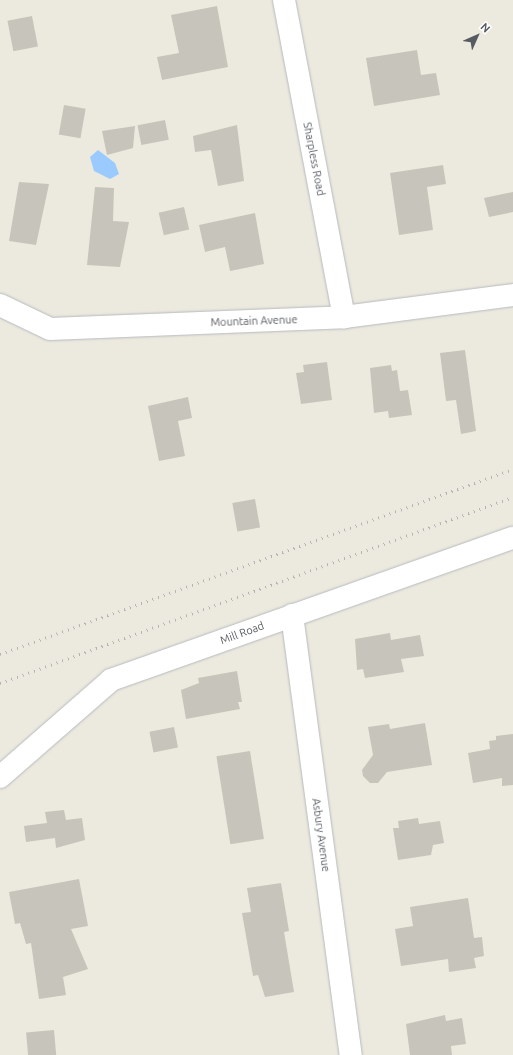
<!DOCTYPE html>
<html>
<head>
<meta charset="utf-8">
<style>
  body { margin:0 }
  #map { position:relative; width:513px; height:1055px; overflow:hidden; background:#eceade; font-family:Ubuntu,sans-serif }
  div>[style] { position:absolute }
  .water>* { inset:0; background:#9bcaff }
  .building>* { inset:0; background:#c7c4bb; transform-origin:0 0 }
  .roads { filter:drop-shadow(0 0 1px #b7b9bf) drop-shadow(0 0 1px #b7b9bf) }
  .minor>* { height:22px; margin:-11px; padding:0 11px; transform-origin:11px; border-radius:11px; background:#fff }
  .rail>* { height:3px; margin-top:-1.5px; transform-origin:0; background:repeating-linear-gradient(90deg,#b3b4b4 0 1px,transparent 0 6px) }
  span { translate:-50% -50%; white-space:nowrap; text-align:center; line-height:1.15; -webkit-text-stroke:4px #fff; paint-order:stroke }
  .street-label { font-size:11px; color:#575b61 }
  .north { position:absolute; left:457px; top:16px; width:40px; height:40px; -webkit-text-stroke:3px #fff; paint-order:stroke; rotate:45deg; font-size:11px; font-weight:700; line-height:16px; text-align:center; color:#575b61 }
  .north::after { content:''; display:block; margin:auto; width:14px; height:18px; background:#575b61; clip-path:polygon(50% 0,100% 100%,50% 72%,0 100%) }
</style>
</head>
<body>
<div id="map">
  <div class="water">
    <div style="clip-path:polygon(98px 150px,115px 163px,119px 174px,110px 179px,94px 171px,90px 157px)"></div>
  </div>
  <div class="building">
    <div style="clip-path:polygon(217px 6px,228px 67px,162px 80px,157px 57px,179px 53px,171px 15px)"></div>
    <div style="left:32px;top:16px;width:31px;height:25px;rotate:79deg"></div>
    <div style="clip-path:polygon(417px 50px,421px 75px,436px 73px,440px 95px,374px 106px,366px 58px)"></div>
    <div style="left:64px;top:105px;width:22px;height:30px;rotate:10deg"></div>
    <div style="left:165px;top:120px;width:20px;height:28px;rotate:79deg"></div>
    <div style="clip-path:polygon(237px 125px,244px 181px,218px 186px,211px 150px,195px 152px,193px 136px)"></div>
    <div style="clip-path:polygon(135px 126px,133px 148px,107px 155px,102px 131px)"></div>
    <div style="clip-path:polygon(443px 165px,446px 184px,427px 187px,433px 230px,399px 235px,390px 173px)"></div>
    <div style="clip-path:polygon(19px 182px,49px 184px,36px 245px,9px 241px)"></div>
    <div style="clip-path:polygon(95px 187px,114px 188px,113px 221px,129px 222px,120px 267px,87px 265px)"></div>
    <div style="clip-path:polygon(513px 192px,513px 212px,489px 217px,484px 198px)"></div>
    <div style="left:184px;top:207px;width:23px;height:26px;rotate:77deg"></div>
    <div style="clip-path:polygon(255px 213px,264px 264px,230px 271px,225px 247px,205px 252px,199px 225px)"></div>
    <div style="clip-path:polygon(465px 350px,476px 431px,461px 434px,456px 400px,446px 401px,440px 353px)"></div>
    <div style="clip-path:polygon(327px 362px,332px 400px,301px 404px,296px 373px,304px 372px,303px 365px)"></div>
    <div style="clip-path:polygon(391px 365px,392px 371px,397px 370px,400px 391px,408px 390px,412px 415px,389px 418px,388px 411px,374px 413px,370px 368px)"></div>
    <div style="clip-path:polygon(188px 397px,192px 418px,178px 421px,185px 456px,159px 461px,148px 406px)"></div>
    <div style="left:255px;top:499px;width:29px;height:23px;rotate:80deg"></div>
    <div style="clip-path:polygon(390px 633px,391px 640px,420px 635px,424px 656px,401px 659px,404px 672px,365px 678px,363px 669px,357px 670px,355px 639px)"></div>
    <div style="clip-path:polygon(237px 671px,242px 702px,238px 702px,240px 709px,186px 719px,181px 690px,199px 683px,198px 678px)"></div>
    <div style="clip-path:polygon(425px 723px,432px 765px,387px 772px,378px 783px,370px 783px,363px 776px,362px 770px,373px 755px,368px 727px,389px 724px,390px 729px)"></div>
    <div style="left:174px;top:727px;width:21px;height:25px;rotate:79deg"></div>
    <div style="clip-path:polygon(513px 734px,513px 785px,502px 786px,502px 778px,473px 783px,468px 753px,490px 749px,489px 741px,496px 740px,496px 736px)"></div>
    <div style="left:250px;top:751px;width:89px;height:34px;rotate:81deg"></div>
    <div style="clip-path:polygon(64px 810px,66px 820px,82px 818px,85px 840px,56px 848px,55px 838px,26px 842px,24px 826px,47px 823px,45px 812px)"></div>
    <div style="clip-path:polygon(418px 818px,419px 824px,440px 821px,444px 843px,433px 845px,431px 855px,398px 860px,393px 828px,399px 828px,398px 821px)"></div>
    <div style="clip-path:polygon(79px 879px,88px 926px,71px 929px,88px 969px,63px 977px,66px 995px,39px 999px,31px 943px,26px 944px,20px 923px,15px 924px,9px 892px)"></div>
    <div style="clip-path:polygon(281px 883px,289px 931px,284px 932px,294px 992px,265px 997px,258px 975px,253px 976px,242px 913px,251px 912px,247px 888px)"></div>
    <div style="clip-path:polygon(468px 898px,474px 938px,482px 937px,484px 956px,474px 958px,476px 968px,449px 972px,448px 959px,401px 966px,395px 929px,413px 926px,410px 907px)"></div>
    <div style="clip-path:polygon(445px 1015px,446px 1021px,462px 1018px,466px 1044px,451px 1046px,452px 1055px,410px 1055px,406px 1024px)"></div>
    <div style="left:54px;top:1030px;width:25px;height:28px;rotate:85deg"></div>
  </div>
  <div class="roads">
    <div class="minor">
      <div style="left:284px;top:0;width:323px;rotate:79.3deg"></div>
      <div style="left:0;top:305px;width:55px;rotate:25.6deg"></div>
      <div style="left:50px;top:329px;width:294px;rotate:-2.3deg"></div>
      <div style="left:344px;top:317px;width:170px;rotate:-7.4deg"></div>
      <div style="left:292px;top:615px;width:444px;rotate:82.4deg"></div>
      <div style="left:0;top:777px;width:147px;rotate:-41.1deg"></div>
      <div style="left:111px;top:680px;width:426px;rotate:-19.5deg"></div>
    </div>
  </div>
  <div class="rail">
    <div style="left:0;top:654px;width:545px;rotate:-19.83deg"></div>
    <div style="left:0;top:683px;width:546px;rotate:-19.93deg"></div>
  </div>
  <div class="street-label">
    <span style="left:314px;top:159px;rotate:79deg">Sharpless Road</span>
    <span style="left:254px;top:321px;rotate:-2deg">Mountain Avenue</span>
    <span style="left:242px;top:633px;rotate:-20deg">Mill Road</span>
    <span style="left:321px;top:835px;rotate:82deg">Asbury Avenue</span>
  </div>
  <div class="north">N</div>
</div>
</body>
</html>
